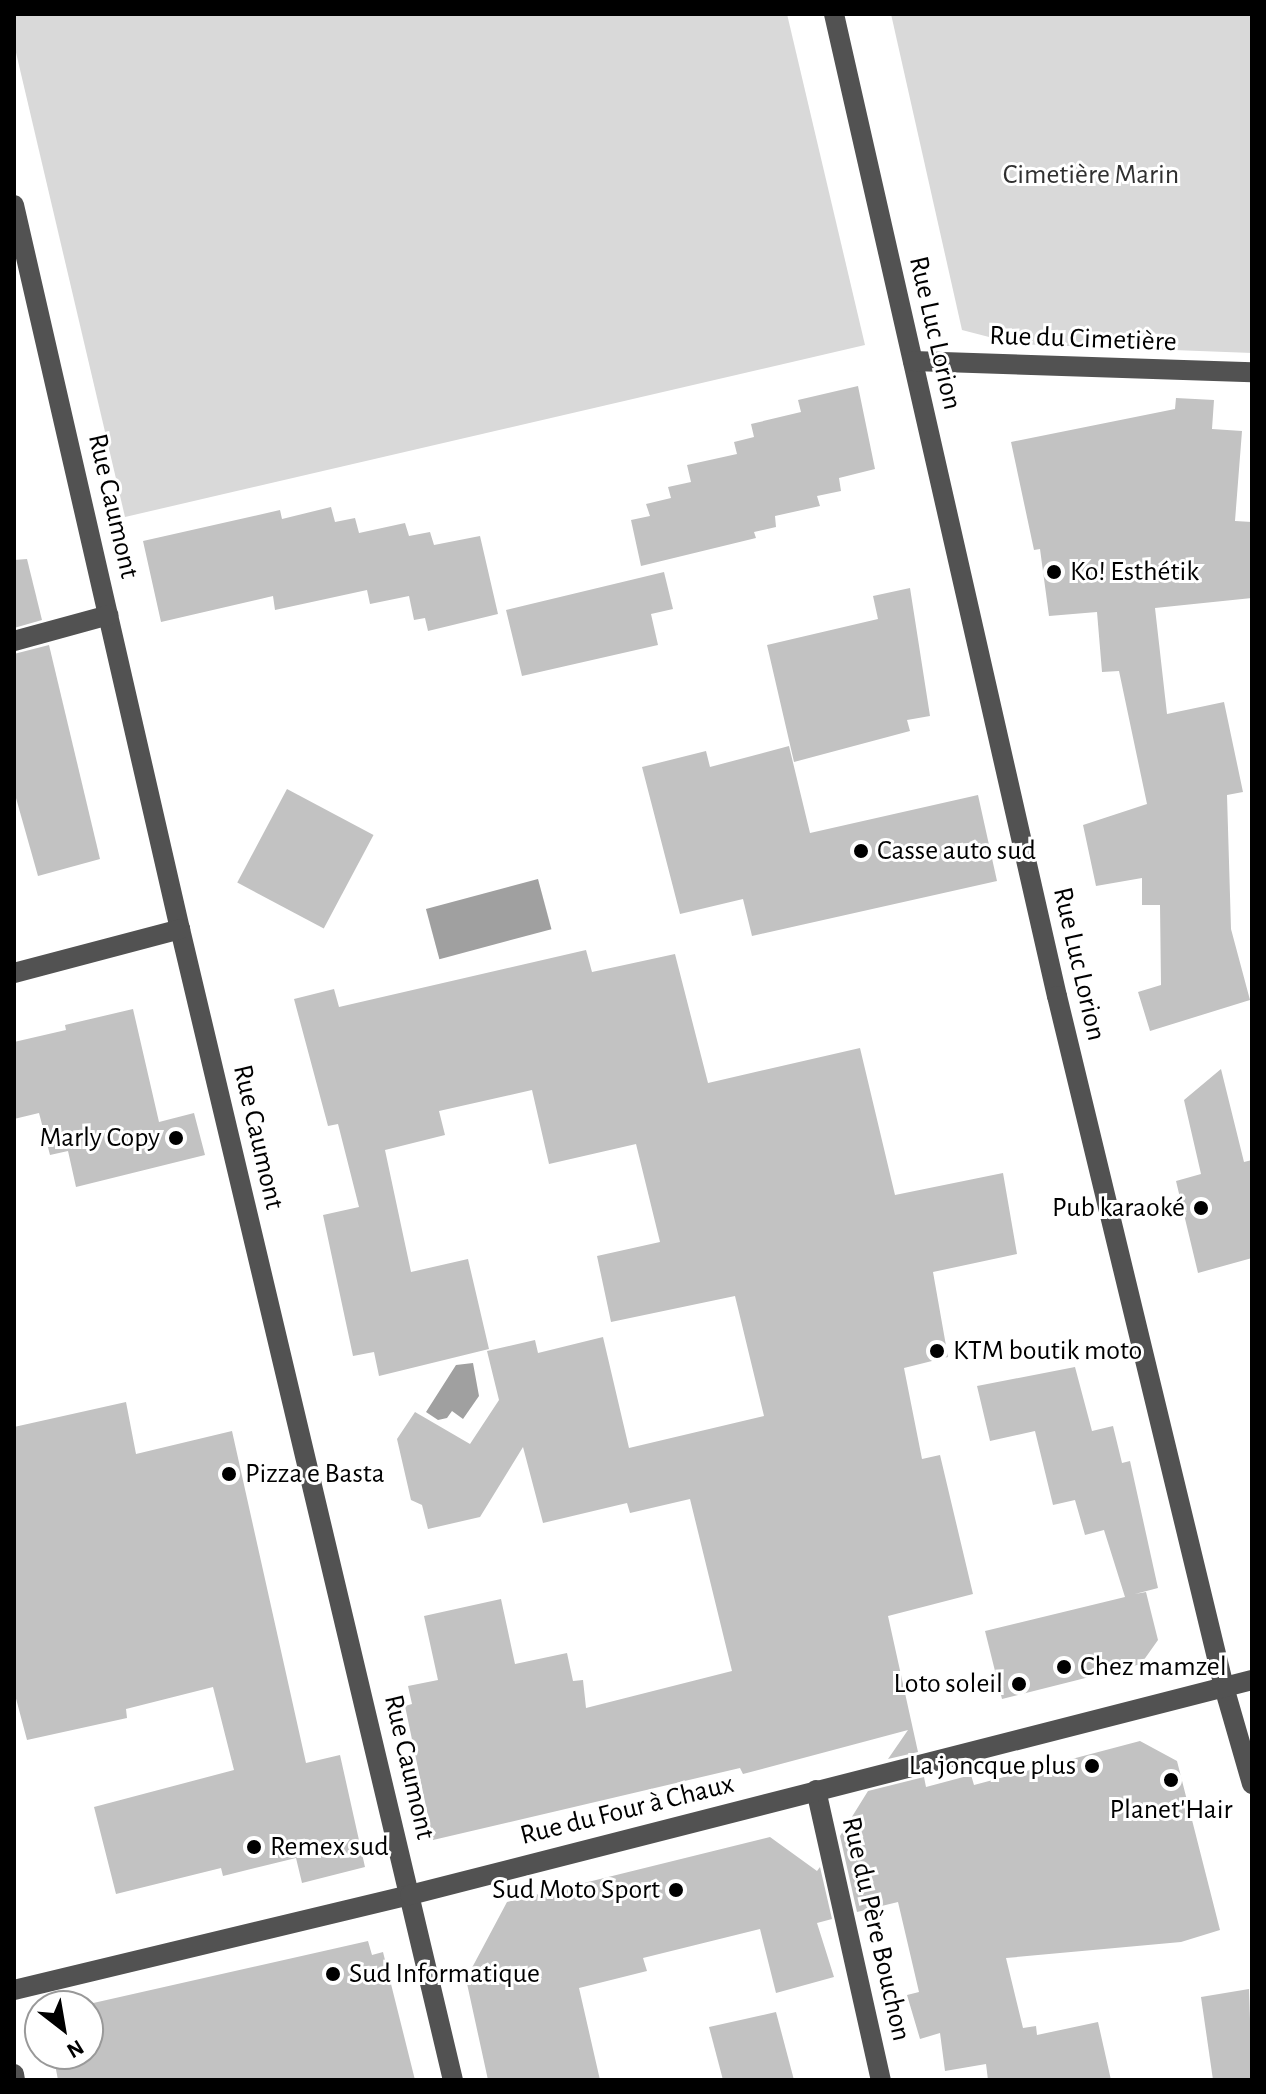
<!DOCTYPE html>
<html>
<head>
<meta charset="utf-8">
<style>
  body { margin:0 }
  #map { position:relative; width:1266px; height:2094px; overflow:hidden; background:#fff; font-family:"Alegreya Sans",sans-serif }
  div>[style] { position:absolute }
  .green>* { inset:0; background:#d9d9d9 }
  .water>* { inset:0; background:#a0a0a0; transform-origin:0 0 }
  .building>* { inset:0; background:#c2c2c2; transform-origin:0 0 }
  .minor>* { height:20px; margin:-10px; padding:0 10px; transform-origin:10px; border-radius:10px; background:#525252 }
  .dots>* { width:22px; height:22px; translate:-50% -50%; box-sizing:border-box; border:4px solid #fff; border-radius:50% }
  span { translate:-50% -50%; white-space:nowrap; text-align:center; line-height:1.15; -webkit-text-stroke:6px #fff; paint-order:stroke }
  .park-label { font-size:28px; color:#303030 }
  .street-label { font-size:28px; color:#000 }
  .poi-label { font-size:28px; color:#000 }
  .left { translate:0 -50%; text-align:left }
  .right { translate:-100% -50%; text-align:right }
  .frame { position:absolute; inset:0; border:16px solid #000; pointer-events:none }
  .north { position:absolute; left:24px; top:1990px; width:80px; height:80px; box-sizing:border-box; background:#fff; border:2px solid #999; border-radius:50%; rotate:149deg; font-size:22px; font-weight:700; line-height:32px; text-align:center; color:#000 }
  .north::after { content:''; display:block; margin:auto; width:28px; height:36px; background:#000; clip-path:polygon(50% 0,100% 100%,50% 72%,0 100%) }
</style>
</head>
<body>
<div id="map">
  <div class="green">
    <div style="clip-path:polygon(14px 14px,787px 14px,865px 345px,125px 517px,14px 44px)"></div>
    <div style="clip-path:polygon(891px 14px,1252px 14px,1252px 353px,1016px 344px,962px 330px)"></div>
  </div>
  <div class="water">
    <div style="left:538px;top:879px;width:52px;height:116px;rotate:75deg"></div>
    <div style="clip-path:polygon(473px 1363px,479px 1396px,463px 1419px,452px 1411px,447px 1418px,438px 1420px,426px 1412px,456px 1365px)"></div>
  </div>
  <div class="building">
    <div style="clip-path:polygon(858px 386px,875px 469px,839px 478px,841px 491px,817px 496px,820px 506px,775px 516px,776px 527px,754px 532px,756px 538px,641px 566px,631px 520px,650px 516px,646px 504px,671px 498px,668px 487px,691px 482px,687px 465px,737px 454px,734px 442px,754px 437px,751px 424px,801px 412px,798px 400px)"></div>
    <div style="clip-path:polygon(1176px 398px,1214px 400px,1212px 429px,1242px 431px,1235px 521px,1252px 522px,1252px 598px,1155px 608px,1167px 714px,1224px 702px,1243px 792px,1227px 795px,1231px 929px,1250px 1000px,1150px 1031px,1138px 992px,1161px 985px,1160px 905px,1142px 905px,1142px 878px,1096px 886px,1083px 825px,1147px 804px,1119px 671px,1102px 672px,1097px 612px,1049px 616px,1040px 549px,1034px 550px,1011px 442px,1175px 409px)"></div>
    <div style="clip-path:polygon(331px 507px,335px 522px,355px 518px,359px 533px,405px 523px,409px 536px,430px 532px,434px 545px,480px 536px,498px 614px,428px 631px,425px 618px,414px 620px,409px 596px,370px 604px,367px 590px,275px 610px,273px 596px,161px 622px,143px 541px,280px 510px,282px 519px)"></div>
    <div style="clip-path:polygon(27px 559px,42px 620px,14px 628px,14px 560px)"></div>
    <div style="clip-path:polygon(664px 572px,673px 609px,651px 614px,658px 645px,522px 676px,506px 610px)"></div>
    <div style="clip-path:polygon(910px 588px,930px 716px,907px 720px,910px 731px,794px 762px,767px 645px,878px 619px,873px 596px)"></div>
    <div style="clip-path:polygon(49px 645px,100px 859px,38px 876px,14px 791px,14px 654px)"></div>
    <div style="clip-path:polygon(789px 746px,810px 833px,978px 795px,997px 881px,752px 936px,743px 899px,680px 914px,642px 767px,706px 751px,710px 767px)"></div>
    <div style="left:287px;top:789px;width:98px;height:106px;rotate:28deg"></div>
    <div style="clip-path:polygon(586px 950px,592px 972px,675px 954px,708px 1083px,860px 1048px,895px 1195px,1003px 1173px,1017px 1254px,933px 1272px,948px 1357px,904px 1368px,922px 1459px,940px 1455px,973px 1594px,888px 1616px,918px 1752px,888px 1759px,908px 1730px,743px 1774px,740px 1768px,433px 1840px,405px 1706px,412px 1704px,408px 1686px,438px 1680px,424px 1616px,501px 1599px,515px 1664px,567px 1653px,573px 1681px,583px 1680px,586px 1708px,732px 1671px,690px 1499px,630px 1513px,627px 1503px,543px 1523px,523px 1447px,480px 1517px,428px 1529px,422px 1505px,411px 1500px,397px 1439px,415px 1412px,470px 1444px,499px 1400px,487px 1351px,535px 1340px,538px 1353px,603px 1337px,629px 1448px,764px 1416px,735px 1296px,611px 1322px,597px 1256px,660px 1242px,636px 1144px,549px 1164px,532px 1090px,439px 1111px,445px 1135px,385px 1150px,411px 1272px,468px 1259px,489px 1349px,379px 1376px,374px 1352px,353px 1356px,323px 1215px,359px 1207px,338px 1124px,328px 1126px,294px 999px,334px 989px,339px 1007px)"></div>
    <div style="clip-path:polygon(133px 1009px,159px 1122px,194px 1113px,205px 1155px,76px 1187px,68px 1151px,50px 1155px,39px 1113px,14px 1119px,14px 1042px,66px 1030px,65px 1025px)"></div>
    <div style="clip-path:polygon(1221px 1069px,1244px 1162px,1252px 1160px,1252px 1258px,1198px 1273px,1176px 1181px,1201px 1174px,1184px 1100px)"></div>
    <div style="clip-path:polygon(1075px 1367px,1092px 1431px,1113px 1426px,1122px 1463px,1130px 1461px,1158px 1588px,1135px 1594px,1146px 1592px,1158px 1640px,1141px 1664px,1002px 1699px,985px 1631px,1125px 1597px,1104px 1530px,1085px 1535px,1075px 1500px,1053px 1505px,1035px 1431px,990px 1441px,977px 1386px)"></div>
    <div style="clip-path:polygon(126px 1402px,136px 1454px,232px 1431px,306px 1763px,340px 1755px,365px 1867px,302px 1883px,296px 1858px,223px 1876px,221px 1868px,116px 1894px,94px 1807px,234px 1770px,213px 1687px,126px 1709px,127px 1718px,27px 1740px,14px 1691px,14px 1427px)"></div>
    <div style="clip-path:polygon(1140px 1741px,1177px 1761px,1220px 1930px,1181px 1942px,1006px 1958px,1023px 2028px,1036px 2026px,1037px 2035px,1098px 2022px,1111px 2080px,988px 2080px,986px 2064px,945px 2071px,940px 2033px,920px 2039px,907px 1995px,919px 1992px,898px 1902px,857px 1912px,840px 1836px,868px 1791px,924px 1777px,926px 1787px,971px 1775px,974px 1785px)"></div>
    <div style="clip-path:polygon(770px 1837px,817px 1871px,820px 1867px,832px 1919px,817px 1923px,834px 1977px,776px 1993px,760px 1929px,643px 1958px,647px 1971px,579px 1988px,600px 2080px,488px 2080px,466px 1979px,507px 1902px)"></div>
    <div style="clip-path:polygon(368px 1941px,372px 1955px,383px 1952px,415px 2080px,58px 2080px,53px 2054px,88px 2054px,88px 2006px,80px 2006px)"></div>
    <div style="clip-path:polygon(1249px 1989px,1252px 2080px,1213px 2080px,1201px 1997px)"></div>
    <div style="clip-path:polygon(776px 2012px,794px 2080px,723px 2080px,709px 2027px)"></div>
  </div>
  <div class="minor">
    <div style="left:834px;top:14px;width:1007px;rotate:77.21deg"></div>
    <div style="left:1057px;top:996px;width:711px;rotate:76.41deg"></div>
    <div style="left:1224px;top:1687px;width:101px;rotate:73.9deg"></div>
    <div style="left:14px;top:205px;width:743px;rotate:77.09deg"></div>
    <div style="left:180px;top:929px;width:1183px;rotate:76.66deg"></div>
    <div style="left:913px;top:361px;width:339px;rotate:1.9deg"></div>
    <div style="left:14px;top:641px;width:98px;rotate:-15.3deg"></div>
    <div style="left:14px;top:973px;width:172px;rotate:-14.8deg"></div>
    <div style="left:816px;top:1790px;width:297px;rotate:77.4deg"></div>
    <div style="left:14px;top:1990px;width:407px;rotate:-13.5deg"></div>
    <div style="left:410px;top:1895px;width:869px;rotate:-14.32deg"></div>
    <div style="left:14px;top:2074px;width:6px;rotate:81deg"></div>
  </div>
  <div class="dots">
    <div style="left:1054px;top:572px;background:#000"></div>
    <div style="left:861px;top:851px;background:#000"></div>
    <div style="left:176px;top:1138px;background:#000"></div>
    <div style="left:1201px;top:1208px;background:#000"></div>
    <div style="left:937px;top:1351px;background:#000"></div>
    <div style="left:229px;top:1474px;background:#000"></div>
    <div style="left:1064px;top:1667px;background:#000"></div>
    <div style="left:1019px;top:1684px;background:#000"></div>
    <div style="left:1092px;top:1766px;background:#000"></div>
    <div style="left:1171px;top:1780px;background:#000"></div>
    <div style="left:254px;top:1847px;background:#000"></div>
    <div style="left:676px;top:1890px;background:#000"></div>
    <div style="left:333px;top:1974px;background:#000"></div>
  </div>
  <div class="park-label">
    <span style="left:1091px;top:175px">Cimetière Marin</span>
  </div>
  <div class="street-label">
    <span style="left:935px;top:333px;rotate:77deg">Rue Luc Lorion</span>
    <span style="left:1083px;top:339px;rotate:2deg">Rue du Cimetière</span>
    <span style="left:113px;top:506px;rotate:77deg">Rue Caumont</span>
    <span style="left:1079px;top:964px;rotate:77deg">Rue Luc Lorion</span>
    <span style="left:258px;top:1137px;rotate:77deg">Rue Caumont</span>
    <span style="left:409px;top:1767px;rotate:77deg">Rue Caumont</span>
    <span style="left:627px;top:1810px;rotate:-14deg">Rue du Four à Chaux</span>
    <span style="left:876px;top:1929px;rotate:77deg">Rue du Père Bouchon</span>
  </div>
  <div class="poi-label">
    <span class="left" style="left:1070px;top:572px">Ko! Esthétik</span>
    <span class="left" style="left:877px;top:851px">Casse auto sud</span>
    <span class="right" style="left:160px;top:1138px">Marly Copy</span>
    <span class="right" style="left:1185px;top:1208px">Pub karaoké</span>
    <span class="left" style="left:953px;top:1351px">KTM boutik moto</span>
    <span class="left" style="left:245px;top:1474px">Pizza e Basta</span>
    <span class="left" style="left:1080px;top:1667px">Chez mamzel</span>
    <span class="right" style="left:1003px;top:1684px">Loto soleil</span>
    <span class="right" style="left:1076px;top:1766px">La joncque plus</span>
    <span style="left:1171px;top:1810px">Planet'Hair</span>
    <span class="left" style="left:270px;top:1847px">Remex sud</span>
    <span class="right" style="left:660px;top:1890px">Sud Moto Sport</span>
    <span class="left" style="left:349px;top:1974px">Sud Informatique</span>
  </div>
  <div class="frame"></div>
  <div class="north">N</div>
</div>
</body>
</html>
